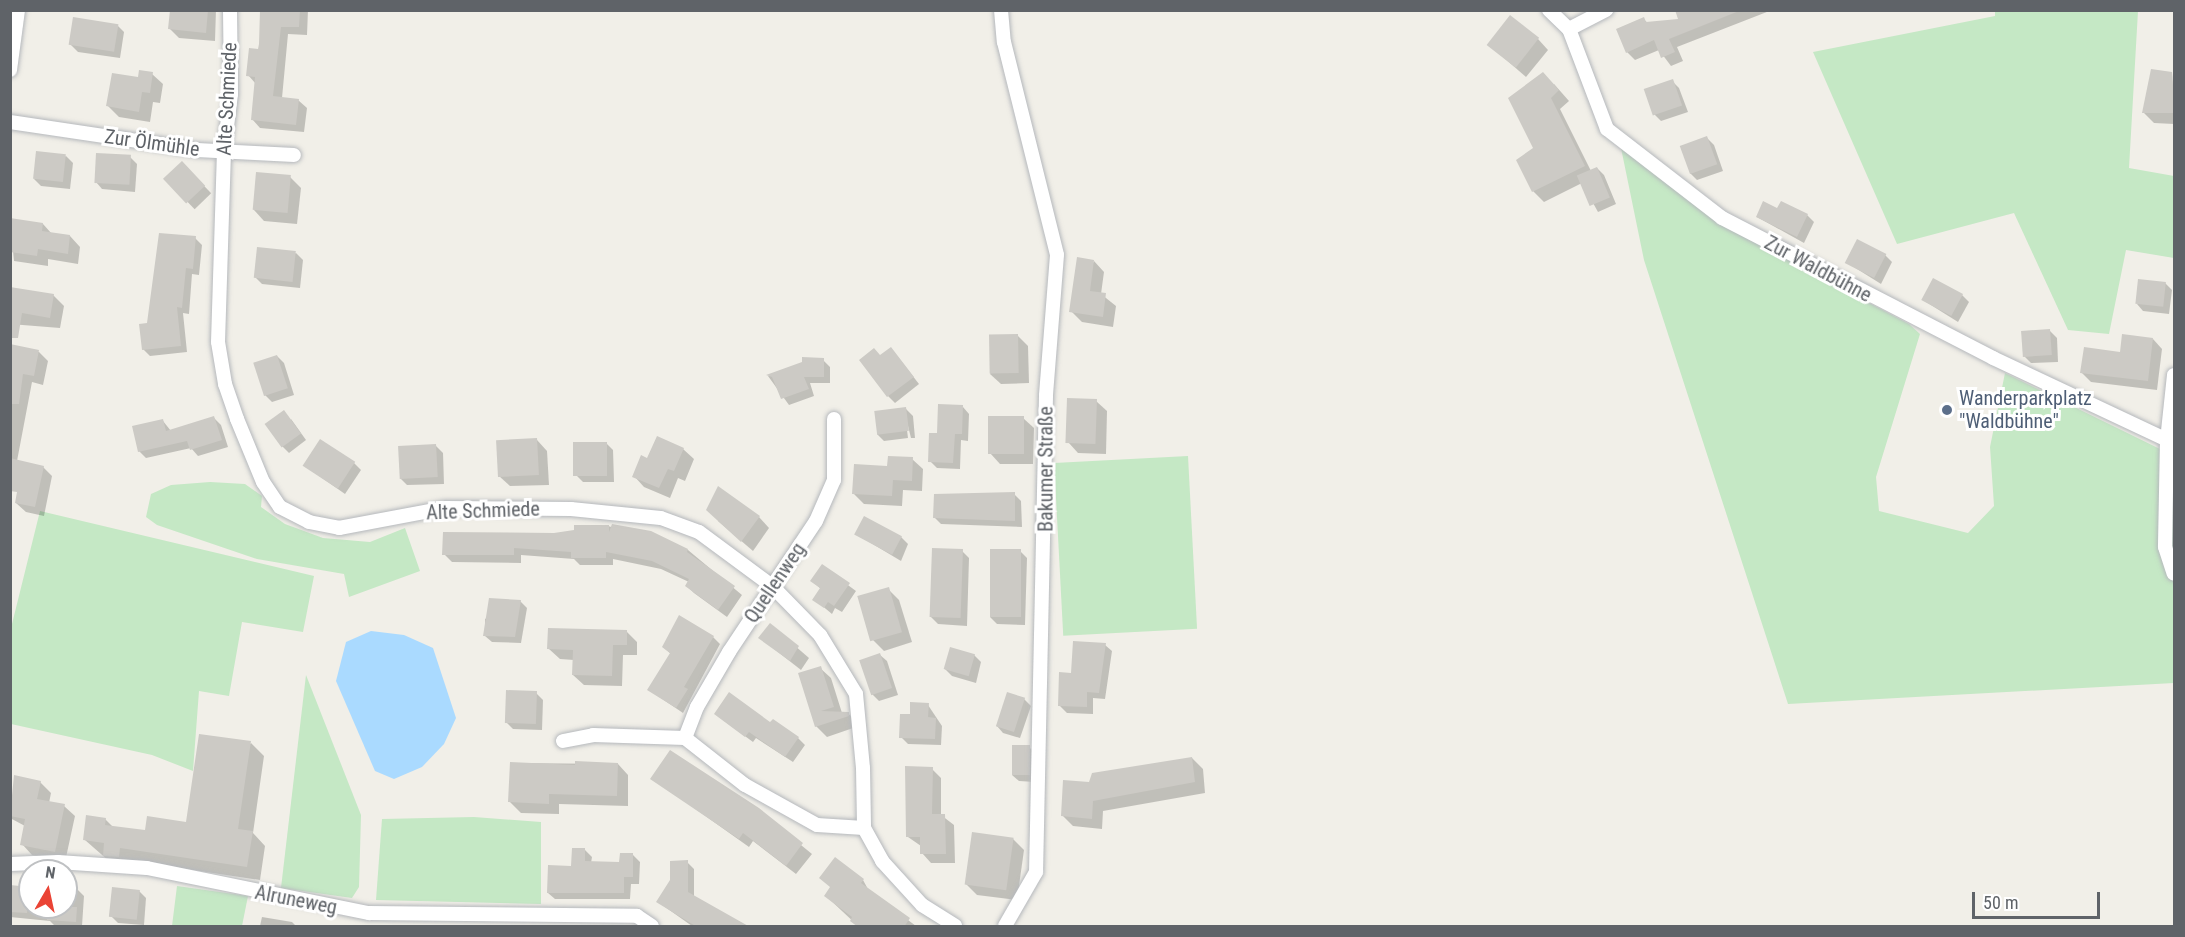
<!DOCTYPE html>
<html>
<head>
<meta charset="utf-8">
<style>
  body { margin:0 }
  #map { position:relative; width:2185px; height:937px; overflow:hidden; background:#f1efe8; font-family:"Roboto Condensed",sans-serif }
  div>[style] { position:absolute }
  .green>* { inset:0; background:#c5e8c5; transform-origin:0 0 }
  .water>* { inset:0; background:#aadaff }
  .shadow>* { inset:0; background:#0003; transform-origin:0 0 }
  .building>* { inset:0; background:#cccac5; transform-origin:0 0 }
  .roads { filter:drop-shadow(0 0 2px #b5b8bc) drop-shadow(0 0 2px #b5b8bc) }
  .street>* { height:14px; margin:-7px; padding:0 7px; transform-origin:7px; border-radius:7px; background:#fff }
  .dots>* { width:16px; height:16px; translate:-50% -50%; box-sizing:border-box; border:3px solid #fff; border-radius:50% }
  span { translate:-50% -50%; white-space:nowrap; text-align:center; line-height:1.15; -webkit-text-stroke:6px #fff; paint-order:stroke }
  .street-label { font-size:20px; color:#5f6368 }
  .service-label { font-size:20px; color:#4e5e75 }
  .left { translate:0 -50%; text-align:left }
  .frame { position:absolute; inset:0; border:12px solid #5f6368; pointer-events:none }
  .north { position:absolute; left:18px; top:859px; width:60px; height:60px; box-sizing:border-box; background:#fff; border:2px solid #bfc1c3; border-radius:50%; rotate:9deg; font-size:16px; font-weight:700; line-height:24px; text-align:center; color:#5f6368 }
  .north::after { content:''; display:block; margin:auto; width:21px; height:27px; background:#ea4335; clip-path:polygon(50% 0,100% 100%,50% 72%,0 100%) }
  .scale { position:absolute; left:1972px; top:892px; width:128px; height:27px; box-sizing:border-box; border:3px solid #5f6368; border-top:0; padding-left:8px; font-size:18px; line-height:21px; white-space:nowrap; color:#5f6368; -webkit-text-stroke:4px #fff; paint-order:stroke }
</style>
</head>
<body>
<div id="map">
  <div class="green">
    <div style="clip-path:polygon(1995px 11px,2138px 11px,2129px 168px,2174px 176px,2174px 258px,2126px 250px,2109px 334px,2068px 330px,2014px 213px,1897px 244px,1813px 52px,1995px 16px)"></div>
    <div style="clip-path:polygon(1621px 148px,1718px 223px,1909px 324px,1920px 334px,1876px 477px,1879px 511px,1968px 533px,1994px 506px,1990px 447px,2005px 373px,2160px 449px,2174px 450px,2174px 683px,1788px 704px,1644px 260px)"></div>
    <div style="left:1188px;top:456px;width:173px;height:134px;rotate:87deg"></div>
    <div style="clip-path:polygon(210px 482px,245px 484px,262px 496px,261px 507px,285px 524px,323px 538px,370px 542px,405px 528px,420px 571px,349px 597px,344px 574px,257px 559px,157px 525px,146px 517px,151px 494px,171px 485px)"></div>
    <div style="clip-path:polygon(40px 511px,314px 576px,303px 632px,242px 622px,229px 696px,199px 691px,193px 771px,152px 755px,11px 724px,11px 628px)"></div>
    <div style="clip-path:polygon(306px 675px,361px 815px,359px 887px,352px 898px,281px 888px)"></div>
    <div style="clip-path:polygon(474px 817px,541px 822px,541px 904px,376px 900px,382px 819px)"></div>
    <div style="clip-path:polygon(177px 886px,248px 896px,242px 926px,172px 926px)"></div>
  </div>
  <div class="water">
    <div style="clip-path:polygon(371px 631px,404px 635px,433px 648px,456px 718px,444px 744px,422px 767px,394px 779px,375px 771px,336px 681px,346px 642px)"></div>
  </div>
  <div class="shadow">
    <div style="clip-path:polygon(170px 10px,216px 10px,215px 41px,179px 38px,170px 29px)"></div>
    <div style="clip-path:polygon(264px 10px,308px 10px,307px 35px,288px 34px,282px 98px,298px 100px,307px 108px,304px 132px,260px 128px,252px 119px,256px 84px,248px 75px,259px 50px)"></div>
    <div style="clip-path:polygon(1676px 10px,1772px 10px,1677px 47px,1683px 61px,1671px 66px,1659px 50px,1635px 60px,1627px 52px,1643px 19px,1648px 23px,1680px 20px)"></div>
    <div style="clip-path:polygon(117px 25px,124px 32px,120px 58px,78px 52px,71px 45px)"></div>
    <div style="clip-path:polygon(1538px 39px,1548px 50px,1526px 77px,1488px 44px)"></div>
    <div style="clip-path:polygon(2172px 73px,2174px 124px,2154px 123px,2143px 112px)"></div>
    <div style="clip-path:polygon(152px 74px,163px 84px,160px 103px,153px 102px,150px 122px,119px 117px,108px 106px)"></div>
    <div style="clip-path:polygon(1672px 81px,1679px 88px,1688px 112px,1661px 121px,1654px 114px)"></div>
    <div style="clip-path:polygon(1554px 84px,1569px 101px,1560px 109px,1591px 171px,1597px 168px,1604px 175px,1616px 204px,1598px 212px,1582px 183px,1544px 202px,1533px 191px,1518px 161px,1534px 148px)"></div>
    <div style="clip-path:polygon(1707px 138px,1714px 145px,1723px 171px,1697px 180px,1690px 173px)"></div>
    <div style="clip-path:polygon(66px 156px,73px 163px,70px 189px,41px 186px,34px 179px)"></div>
    <div style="clip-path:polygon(130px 157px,137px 164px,135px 192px,102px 189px,96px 182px)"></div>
    <div style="left:182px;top:163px;width:42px;height:23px;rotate:46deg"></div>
    <div style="clip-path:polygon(290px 177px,301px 188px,297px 224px,264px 221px,254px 210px)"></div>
    <div style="clip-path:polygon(1778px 210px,1807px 215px,1814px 222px,1804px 243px,1757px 217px)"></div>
    <div style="clip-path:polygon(10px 220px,43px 224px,52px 234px,70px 236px,80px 247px,78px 264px,48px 259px,48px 266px,14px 261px)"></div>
    <div style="clip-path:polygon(195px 238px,202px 245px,199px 275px,192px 274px,189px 314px,183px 313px,187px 352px,150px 356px,143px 349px,148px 324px)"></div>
    <div style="clip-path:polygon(296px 253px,303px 260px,300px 288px,262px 284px,255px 277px)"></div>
    <div style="clip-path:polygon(1885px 255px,1892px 262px,1881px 284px,1846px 262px)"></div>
    <div style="clip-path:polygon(1094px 261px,1104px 272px,1101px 294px,1116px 306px,1113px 327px,1082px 322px,1071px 311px)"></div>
    <div style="clip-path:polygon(2165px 283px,2172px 290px,2169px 314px,2143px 311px,2137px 304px)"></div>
    <div style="clip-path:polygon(10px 288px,53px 295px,64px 306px,60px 328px,10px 324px)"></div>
    <div style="clip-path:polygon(1962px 295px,1969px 302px,1958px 322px,1923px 300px)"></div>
    <div style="clip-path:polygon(2050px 331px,2057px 338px,2058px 362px,2031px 363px,2024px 356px)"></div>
    <div style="clip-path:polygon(1017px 335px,1028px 346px,1029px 383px,1001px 384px,990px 374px)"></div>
    <div style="clip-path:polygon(2153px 339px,2162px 349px,2157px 390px,2091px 382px,2082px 373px)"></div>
    <div style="clip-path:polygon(10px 346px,39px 352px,48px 361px,43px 385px,32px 382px,17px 461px,43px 467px,52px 476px,44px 516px,26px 512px,16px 503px,20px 485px,10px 483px)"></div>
    <div style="clip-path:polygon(277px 356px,284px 363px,294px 395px,272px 402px,265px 395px)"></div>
    <div style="clip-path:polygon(881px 356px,897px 356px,919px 384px,895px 403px,888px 396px)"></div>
    <div style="clip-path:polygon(823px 360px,830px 367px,830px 383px,810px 383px,814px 396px,789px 405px,768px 376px)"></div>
    <div style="clip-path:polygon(1096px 401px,1107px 411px,1106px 454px,1078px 453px,1068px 442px)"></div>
    <div style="clip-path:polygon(963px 407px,969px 414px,968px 441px,961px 440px,960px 469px,937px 468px,930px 461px,938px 435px)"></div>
    <div style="clip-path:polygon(906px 409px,913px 416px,915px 438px,911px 438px,905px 414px,908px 438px,884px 441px,877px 434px)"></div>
    <div style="clip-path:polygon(214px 418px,221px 425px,228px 447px,198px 456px,191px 448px,146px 458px,139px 451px,163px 421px,171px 431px)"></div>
    <div style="clip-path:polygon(1023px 418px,1034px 428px,1033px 464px,1000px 464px,990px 453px)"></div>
    <div style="clip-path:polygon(291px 419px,306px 440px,289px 453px,282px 446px)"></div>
    <div style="clip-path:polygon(537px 440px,547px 451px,549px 485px,510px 486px,499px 476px)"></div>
    <div style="clip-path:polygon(606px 443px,613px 450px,614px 482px,583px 482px,576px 475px)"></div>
    <div style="clip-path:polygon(436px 446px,443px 453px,444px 484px,407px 485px,400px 478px)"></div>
    <div style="clip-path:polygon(683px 449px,694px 459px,685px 481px,678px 478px,670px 498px,644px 487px,634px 476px)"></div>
    <div style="clip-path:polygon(912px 459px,923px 469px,922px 491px,903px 490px,902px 506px,864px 504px,854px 494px,888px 467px)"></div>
    <div style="clip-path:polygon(354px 463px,361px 470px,345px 494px,305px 466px)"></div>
    <div style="clip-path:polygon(1014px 494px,1021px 501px,1022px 527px,941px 524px,934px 517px)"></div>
    <div style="clip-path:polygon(759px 517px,769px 528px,753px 551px,718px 521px)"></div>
    <div style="clip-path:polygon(608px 526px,688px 550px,742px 595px,727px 617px,694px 593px,687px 586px,689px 582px,661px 569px,613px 559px,613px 565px,580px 565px,574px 559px,521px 555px,521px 563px,452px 562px,444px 554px)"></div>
    <div style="clip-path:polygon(856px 534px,901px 537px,908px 544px,901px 561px)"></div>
    <div style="clip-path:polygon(962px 551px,969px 558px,967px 626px,938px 624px,931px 617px)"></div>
    <div style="clip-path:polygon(1020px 551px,1027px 558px,1025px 625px,997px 624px,990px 617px)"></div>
    <div style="clip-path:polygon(822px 566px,856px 591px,842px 612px,835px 608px,832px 614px,814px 599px,821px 589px,812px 581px)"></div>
    <div style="clip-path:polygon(888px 589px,899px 600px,912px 642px,884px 651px,873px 640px)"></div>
    <div style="clip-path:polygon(520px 601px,527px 608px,521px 643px,492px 642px,485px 636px,485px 619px)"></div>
    <div style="clip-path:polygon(771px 625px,809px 658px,801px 670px,760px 638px)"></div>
    <div style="clip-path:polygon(627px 632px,637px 642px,637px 655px,623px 655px,622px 686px,584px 685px,573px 675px,574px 660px,560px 659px,549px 649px)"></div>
    <div style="clip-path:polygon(713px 637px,720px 644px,683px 713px,649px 690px,671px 654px,663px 647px)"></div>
    <div style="clip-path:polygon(1105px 645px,1112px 651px,1105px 699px,1093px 698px,1093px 714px,1067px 713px,1060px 706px,1072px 674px)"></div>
    <div style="clip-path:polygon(880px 655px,887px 661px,898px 695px,879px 701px,872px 694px)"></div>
    <div style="clip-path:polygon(974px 655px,981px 662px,976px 683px,952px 676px,945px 669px)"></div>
    <div style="clip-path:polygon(820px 668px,831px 678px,842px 713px,848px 713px,859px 726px,827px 737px,816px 726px)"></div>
    <div style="clip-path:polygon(536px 693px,543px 700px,542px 730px,513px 729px,506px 722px)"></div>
    <div style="clip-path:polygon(1024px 699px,1031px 706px,1020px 738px,1003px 733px,997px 726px)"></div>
    <div style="clip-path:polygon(928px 705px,942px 726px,941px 745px,908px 744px,901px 737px,911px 716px)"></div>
    <div style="clip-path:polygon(723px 720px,798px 738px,805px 745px,793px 762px,756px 738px,753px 742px)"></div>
    <div style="clip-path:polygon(251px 743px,264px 756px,253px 833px,265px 846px,260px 880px,133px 861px,118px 869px,85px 840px,105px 819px,113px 827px,146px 832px,187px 824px)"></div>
    <div style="clip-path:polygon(1029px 747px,1036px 754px,1035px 782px,1019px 781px,1012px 775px)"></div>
    <div style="clip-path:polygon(1192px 758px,1203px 769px,1205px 793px,1103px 811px,1102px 829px,1073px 826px,1063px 816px,1090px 784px)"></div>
    <div style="clip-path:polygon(511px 763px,618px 764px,628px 775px,628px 806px,559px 804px,559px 814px,521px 813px,510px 802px)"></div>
    <div style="clip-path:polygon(932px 769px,941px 778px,941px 815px,954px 825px,955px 863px,931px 863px,922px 853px,921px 846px,908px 837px)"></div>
    <div style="clip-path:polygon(15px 777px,40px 782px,51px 793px,49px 803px,64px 806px,75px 816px,65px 862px,32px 855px,22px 844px,25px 826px,10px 818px)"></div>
    <div style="clip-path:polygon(652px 778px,758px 810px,812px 854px,796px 874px,753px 841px,749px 847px)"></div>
    <div style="clip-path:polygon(1013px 839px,1024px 850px,1017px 900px,977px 895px,966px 884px)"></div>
    <div style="clip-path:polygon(585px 850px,592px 857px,591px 863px,621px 864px,633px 855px,640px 862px,639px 884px,631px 884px,630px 899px,555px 899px,548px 893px)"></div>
    <div style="clip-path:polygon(687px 862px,694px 869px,694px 897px,747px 926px,692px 926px,658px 902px)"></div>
    <div style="clip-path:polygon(863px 880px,869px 891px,916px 926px,858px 926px,826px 896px)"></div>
    <div style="clip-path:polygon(10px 887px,30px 889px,30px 907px,66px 907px,66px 889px,77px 889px,84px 896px,82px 926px,55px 926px,50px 921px,10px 917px)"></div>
    <div style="clip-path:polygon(139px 891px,146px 898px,144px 925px,118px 923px,111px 916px)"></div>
    <div style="clip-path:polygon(262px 917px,292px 922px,296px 926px,260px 926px)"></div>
  </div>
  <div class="building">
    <div style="clip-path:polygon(170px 10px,208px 10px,206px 33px,168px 29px)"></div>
    <div style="clip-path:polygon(260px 10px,300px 10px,299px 27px,281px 27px,273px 96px,299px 99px,296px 125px,251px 120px,255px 77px,246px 76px,249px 48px,258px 49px,259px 44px)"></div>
    <div style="clip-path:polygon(1675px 10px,1739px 11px,1669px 39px,1675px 52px,1661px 58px,1654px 40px,1626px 53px,1616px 29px,1644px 17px,1646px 22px,1678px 19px)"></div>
    <div style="left:1510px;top:15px;width:37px;height:38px;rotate:38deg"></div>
    <div style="left:73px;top:17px;width:46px;height:28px;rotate:9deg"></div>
    <div style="clip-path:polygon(2151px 69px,2172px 72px,2175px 113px,2142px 113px)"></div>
    <div style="clip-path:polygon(139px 70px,153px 72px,150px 93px,142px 92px,139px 112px,106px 106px,112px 73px,138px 77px)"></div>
    <div style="clip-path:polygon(1543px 72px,1559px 90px,1551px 98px,1585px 166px,1532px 192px,1516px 160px,1533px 148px,1508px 98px)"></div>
    <div style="left:1673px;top:79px;width:28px;height:31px;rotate:71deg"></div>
    <div style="left:1707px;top:136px;width:30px;height:29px;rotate:70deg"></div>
    <div style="left:36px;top:151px;width:30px;height:28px;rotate:6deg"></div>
    <div style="left:96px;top:153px;width:35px;height:30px;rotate:3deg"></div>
    <div style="left:182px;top:161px;width:34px;height:26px;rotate:47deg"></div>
    <div style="left:1597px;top:167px;width:33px;height:22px;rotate:67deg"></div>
    <div style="left:256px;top:172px;width:35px;height:38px;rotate:5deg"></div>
    <div style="clip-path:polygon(1763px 201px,1777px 208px,1781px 201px,1808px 214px,1797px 237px,1756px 217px)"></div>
    <div style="clip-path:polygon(10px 218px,43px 223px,42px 231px,70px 235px,68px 254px,38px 249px,37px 256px,10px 252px)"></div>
    <div style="clip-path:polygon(159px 233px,196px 236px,193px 269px,186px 268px,182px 308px,177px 307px,181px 346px,142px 350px,139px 324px,147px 323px)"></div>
    <div style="left:1857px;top:239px;width:33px;height:27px;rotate:27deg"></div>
    <div style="left:257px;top:247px;width:39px;height:31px;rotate:6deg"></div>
    <div style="clip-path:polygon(1077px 257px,1094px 260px,1090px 291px,1106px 293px,1103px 317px,1069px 312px)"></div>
    <div style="left:1933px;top:278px;width:34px;height:25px;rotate:28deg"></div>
    <div style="left:2138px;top:279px;width:28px;height:25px;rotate:6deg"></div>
    <div style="clip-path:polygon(10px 287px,54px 294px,50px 318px,22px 313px,18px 338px,10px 338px)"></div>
    <div style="left:2050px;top:329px;width:26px;height:29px;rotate:86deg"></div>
    <div style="left:1018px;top:334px;width:39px;height:29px;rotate:89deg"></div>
    <div style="clip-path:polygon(2122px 334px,2153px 338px,2148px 381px,2080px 373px,2084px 347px,2120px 352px)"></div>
    <div style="clip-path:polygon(10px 344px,39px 350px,34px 376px,23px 374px,19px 404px,10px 404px)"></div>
    <div style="clip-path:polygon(891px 347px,914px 377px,887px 397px,859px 360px,874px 348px,880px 355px)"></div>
    <div style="left:277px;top:355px;width:35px;height:25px;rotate:72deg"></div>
    <div style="clip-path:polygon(802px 357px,824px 358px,824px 377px,804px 377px,809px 389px,781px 399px,772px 377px,766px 375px,802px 362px)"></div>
    <div style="left:1067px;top:398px;width:30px;height:45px;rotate:2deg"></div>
    <div style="clip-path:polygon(938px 404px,963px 405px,962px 434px,955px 434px,953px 463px,928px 462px,929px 433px,937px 433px)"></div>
    <div style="left:906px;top:407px;width:24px;height:32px;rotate:83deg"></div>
    <div style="left:284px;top:410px;width:29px;height:24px;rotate:54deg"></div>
    <div style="clip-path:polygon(214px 416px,222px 440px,190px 450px,187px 441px,138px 452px,132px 426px,163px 419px,166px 431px)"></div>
    <div style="left:988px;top:416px;width:36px;height:38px"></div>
    <div style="clip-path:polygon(657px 436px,684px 448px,674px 471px,668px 469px,659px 488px,632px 477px,641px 455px,647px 458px)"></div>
    <div style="left:537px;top:438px;width:37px;height:41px;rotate:87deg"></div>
    <div style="left:320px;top:439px;width:42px;height:32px;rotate:33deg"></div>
    <div style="left:573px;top:442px;width:34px;height:34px"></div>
    <div style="left:436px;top:444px;width:33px;height:38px;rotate:87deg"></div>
    <div style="clip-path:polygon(888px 456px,913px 457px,912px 481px,893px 480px,892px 496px,852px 494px,854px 464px,887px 466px)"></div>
    <div style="clip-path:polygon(10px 458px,44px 466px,35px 507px,15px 503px,17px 492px,10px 491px)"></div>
    <div style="clip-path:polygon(718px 486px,760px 516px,741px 542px,706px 510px)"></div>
    <div style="clip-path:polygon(1015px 492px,1015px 521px,933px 518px,934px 494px)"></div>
    <div style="left:864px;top:516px;width:43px;height:21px;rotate:28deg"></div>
    <div style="clip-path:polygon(612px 524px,651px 531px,688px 549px,687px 552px,735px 586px,718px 610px,685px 586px,689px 579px,652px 561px,606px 552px,606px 558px,571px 558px,571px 552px,514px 548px,514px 555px,442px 555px,443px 532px,554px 533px,574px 530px,574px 525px,609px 525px,609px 532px)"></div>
    <div style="left:932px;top:548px;width:31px;height:69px;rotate:2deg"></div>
    <div style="left:990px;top:549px;width:31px;height:68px"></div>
    <div style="clip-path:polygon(822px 564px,850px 583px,834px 606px,828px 602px,824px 608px,812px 600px,820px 588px,810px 581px)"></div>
    <div style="left:889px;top:587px;width:47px;height:33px;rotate:74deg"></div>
    <div style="clip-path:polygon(489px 598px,521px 600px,515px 637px,483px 636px)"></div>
    <div style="clip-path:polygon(679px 615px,714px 636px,684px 687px,688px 689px,676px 708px,647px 690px,670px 653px,662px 647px)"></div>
    <div style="clip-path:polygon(770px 623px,799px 646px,790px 661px,758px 638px)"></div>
    <div style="clip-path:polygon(548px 628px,627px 630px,627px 645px,613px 645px,612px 676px,572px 675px,573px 650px,547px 649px)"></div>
    <div style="clip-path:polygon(1073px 641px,1106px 643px,1099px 693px,1087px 692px,1087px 707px,1058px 706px,1059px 672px,1071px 673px)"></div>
    <div style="left:950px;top:647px;width:26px;height:23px;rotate:16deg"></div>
    <div style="left:880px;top:653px;width:37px;height:22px;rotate:71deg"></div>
    <div style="clip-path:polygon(821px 666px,834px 707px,821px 711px,849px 712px,849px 716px,815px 727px,798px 673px)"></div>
    <div style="left:506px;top:690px;width:31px;height:33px;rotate:2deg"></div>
    <div style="clip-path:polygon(729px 692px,770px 722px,773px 719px,799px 737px,785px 757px,749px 732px,745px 737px,714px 714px)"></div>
    <div style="left:1007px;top:692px;width:19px;height:36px;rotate:18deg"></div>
    <div style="clip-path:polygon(910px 702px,929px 703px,928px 717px,936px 718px,935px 739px,899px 738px,900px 714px,910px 714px)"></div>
    <div style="clip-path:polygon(199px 734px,251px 741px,238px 829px,253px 831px,247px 867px,120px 848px,119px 857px,103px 856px,104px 843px,83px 840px,86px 815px,106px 818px,105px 825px,145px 830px,147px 816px,186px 822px)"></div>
    <div style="left:1012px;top:745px;width:18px;height:30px"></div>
    <div style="clip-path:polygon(670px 750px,759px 808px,803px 843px,786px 866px,743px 833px,739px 839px,650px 779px)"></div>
    <div style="clip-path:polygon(1192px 757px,1195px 782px,1093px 801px,1092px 819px,1061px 816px,1063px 780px,1089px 782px,1092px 773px)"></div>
    <div style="clip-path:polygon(575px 761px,618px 763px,617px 796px,549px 794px,549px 804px,508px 802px,510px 762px,575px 765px)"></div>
    <div style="clip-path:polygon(905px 766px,933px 767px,932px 814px,945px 814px,946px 854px,920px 854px,920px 837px,906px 837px)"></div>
    <div style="clip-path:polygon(14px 775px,41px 781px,37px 799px,65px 804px,55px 852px,20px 845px,25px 819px,10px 816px)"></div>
    <div style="left:972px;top:832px;width:42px;height:53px;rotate:8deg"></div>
    <div style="clip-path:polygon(572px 848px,585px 848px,585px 861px,619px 862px,620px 853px,633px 853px,633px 877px,624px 877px,624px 893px,547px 893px,548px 865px,571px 866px)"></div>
    <div style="clip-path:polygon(835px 857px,864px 879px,861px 883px,910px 918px,904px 927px,858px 927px,850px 921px,852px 917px,824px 896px,830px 887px,819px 878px)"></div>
    <div style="clip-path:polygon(688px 860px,688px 892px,750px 927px,697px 927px,656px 902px,670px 880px,670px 861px)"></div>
    <div style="clip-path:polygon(10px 885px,30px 887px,27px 913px,10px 912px)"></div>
    <div style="left:112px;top:887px;width:28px;height:30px;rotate:6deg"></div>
    <div style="clip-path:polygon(47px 907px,77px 907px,76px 922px,47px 920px)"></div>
  </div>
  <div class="roads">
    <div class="street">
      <div style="left:230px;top:10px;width:84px;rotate:89.3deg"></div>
      <div style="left:231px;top:94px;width:57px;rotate:97deg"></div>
      <div style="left:224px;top:151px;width:191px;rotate:91.8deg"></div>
      <div style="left:218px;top:342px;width:43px;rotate:80.5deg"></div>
      <div style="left:225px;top:384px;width:37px;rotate:71deg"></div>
      <div style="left:237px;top:419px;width:68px;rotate:67.6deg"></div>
      <div style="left:263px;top:482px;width:30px;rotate:56deg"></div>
      <div style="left:280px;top:507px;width:33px;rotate:27deg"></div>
      <div style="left:309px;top:522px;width:31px;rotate:11deg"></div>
      <div style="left:339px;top:528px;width:109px;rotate:-10.6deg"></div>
      <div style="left:446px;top:508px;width:125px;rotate:0.5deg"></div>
      <div style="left:571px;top:509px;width:90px;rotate:5.7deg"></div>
      <div style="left:661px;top:518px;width:40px;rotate:20.2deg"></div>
      <div style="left:699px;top:532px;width:91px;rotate:36.5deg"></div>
      <div style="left:772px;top:586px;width:69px;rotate:45.6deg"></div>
      <div style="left:820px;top:635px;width:69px;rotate:58.6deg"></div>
      <div style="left:856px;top:694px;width:74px;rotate:84.6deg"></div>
      <div style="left:863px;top:768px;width:60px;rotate:89deg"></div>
      <div style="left:864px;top:828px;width:38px;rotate:61deg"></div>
      <div style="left:882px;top:861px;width:59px;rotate:47.7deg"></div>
      <div style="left:922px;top:905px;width:39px;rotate:32deg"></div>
      <div style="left:1001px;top:10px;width:32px;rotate:85deg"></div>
      <div style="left:1004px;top:42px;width:219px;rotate:76deg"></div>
      <div style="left:1057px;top:255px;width:141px;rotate:94.5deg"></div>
      <div style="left:1046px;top:396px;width:476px;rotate:91.2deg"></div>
      <div style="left:1036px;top:872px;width:62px;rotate:119.9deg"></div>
      <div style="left:1549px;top:10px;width:28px;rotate:44deg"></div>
      <div style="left:1569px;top:29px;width:107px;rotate:69.2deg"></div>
      <div style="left:1607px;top:129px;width:145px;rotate:37.7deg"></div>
      <div style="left:1722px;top:218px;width:305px;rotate:27.3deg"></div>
      <div style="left:1993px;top:358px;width:192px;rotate:25.2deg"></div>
      <div style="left:1569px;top:29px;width:42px;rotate:-27.2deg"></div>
      <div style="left:10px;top:70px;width:61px;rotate:-82.4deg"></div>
      <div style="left:10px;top:122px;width:189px;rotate:8.5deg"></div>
      <div style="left:197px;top:150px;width:97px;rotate:3deg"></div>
      <div style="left:2174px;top:375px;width:65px;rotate:96.1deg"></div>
      <div style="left:2167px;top:440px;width:107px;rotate:91.1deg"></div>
      <div style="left:2165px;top:547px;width:28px;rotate:72deg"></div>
      <div style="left:685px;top:738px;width:33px;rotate:-69deg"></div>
      <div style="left:697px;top:707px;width:64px;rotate:-59.8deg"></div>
      <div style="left:729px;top:652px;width:157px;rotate:-56.4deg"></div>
      <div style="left:816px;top:521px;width:45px;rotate:-66.3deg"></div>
      <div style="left:834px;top:480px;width:61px;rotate:-90deg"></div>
      <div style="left:563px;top:741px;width:31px;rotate:-11deg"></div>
      <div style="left:593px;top:735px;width:92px;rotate:1.9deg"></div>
      <div style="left:685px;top:738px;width:76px;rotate:38.1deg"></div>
      <div style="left:745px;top:785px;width:82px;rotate:29.1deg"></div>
      <div style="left:817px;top:825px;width:47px;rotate:3.7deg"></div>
      <div style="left:10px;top:864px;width:48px;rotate:-2.4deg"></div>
      <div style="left:58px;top:862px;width:89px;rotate:3.9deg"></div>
      <div style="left:147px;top:868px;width:227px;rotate:11.5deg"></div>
      <div style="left:369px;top:913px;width:268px;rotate:0.6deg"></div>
      <div style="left:637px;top:916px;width:18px;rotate:34deg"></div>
    </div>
  </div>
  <div class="dots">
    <div style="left:1947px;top:410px;background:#5c6f8a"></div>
  </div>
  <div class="street-label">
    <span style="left:227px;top:99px;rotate:-87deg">Alte Schmiede</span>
    <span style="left:152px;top:143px;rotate:8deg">Zur Ölmühle</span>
    <span style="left:1818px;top:269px;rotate:28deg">Zur Waldbühne</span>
    <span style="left:1046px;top:469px;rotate:-90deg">Bakumer Straße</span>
    <span style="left:483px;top:511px;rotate:-2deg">Alte Schmiede</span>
    <span style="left:775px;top:583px;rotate:-56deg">Quellenweg</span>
    <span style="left:296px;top:900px;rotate:11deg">Alruneweg</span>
  </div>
  <div class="service-label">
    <span class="left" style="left:1959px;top:410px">Wanderparkplatz<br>"Waldbühne"</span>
  </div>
  <div class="frame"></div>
  <div class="north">N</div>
  <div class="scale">50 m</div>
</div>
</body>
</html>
